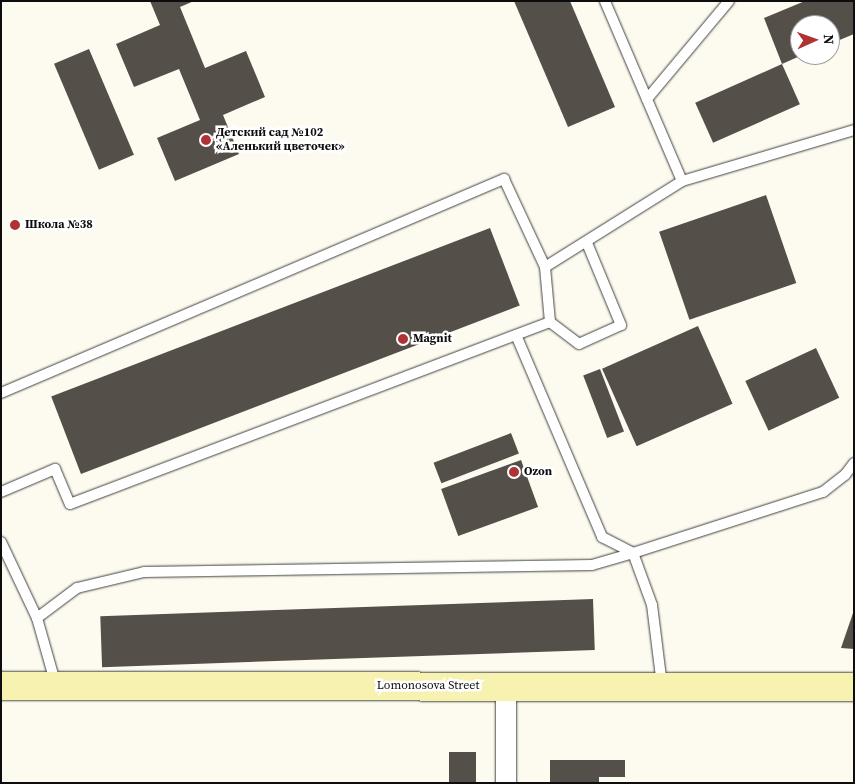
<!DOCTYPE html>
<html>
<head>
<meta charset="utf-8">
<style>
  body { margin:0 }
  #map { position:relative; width:855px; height:784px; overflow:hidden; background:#fdfbef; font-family:"Source Serif 4",serif }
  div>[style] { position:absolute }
  .building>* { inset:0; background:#554f4a; transform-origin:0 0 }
  .roads { filter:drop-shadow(0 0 1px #404040) drop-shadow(0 0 1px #404040) }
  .lane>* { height:10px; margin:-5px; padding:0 5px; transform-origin:5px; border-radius:5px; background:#fff }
  .street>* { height:20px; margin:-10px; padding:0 10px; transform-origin:10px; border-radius:10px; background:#fff }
  .secondary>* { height:28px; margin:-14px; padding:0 14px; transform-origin:14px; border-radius:14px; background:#f7f2b0 }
  .dots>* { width:14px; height:14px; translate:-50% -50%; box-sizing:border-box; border:2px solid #fff; border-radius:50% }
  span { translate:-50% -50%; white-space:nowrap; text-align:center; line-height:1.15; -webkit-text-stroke:5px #fff; paint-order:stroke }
  .poi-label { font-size:12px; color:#0d0d0d; font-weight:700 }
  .left { translate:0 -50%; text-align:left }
  .street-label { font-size:12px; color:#0d0d0d }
  .frame { position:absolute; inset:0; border:2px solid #0d0d0d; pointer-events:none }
  .north { position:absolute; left:790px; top:15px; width:50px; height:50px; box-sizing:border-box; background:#fff; border:1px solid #9e9e9e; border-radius:50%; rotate:88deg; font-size:14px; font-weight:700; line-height:20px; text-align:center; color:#0d0d0d }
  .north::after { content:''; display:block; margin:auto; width:18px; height:22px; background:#af3334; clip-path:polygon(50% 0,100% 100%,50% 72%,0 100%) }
</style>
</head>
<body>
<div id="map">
  <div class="building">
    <div style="clip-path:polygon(150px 1px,194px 1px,180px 7px,205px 68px,246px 51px,265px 97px,223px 115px,239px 154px,175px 181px,157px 138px,200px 120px,179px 69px,134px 87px,116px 44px,160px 25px)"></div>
    <div style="clip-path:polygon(514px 1px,570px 1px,615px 107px,568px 127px)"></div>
    <div style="clip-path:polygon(805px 1px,854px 1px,854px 34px,830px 44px,830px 25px,800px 25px,800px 56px,782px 64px,764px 18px)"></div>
    <div style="left:89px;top:49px;width:115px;height:38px;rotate:67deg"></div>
    <div style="left:782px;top:64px;width:44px;height:95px;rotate:66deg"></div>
    <div style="left:766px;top:195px;width:93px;height:113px;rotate:71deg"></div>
    <div style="left:490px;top:228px;width:83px;height:470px;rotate:69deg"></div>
    <div style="left:698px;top:326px;width:85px;height:105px;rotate:66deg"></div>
    <div style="left:816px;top:348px;width:55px;height:78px;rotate:65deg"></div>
    <div style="left:600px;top:369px;width:67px;height:18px;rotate:69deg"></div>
    <div style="left:511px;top:433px;width:22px;height:83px;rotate:69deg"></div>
    <div style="left:521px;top:460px;width:50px;height:85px;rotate:70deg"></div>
    <div style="left:593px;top:599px;width:51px;height:493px;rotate:88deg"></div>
    <div style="clip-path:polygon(853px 613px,854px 649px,841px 648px)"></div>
    <div style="left:476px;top:752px;width:31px;height:27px;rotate:90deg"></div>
    <div style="clip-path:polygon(550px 760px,625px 760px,625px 777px,599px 777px,599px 783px,550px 783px)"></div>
  </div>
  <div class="roads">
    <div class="lane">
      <div style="left:647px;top:99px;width:128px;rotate:-50.1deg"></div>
      <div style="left:682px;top:181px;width:179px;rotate:-16.5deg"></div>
      <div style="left:587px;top:243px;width:89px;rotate:67.5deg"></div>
      <div style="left:621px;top:325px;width:46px;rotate:155.7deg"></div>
      <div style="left:579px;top:344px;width:36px;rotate:-143deg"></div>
      <div style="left:550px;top:322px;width:55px;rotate:-95.2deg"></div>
      <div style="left:545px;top:267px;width:162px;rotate:-32.1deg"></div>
      <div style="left:682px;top:181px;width:196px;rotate:-113.2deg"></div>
      <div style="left:516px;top:335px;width:220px;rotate:66.9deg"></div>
      <div style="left:602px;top:537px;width:35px;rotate:27deg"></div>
      <div style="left:633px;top:553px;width:200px;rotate:-17.8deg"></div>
      <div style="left:823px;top:492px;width:28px;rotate:-38deg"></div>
      <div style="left:845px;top:475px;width:15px;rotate:-53deg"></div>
      <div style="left:1px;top:393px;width:547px;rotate:-23.05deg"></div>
      <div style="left:504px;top:179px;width:97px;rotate:65deg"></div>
      <div style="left:1px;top:492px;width:59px;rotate:-23.1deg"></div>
      <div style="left:55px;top:469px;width:38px;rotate:67deg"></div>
      <div style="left:70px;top:504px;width:513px;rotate:-20.77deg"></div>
      <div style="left:1px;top:542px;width:84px;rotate:64.7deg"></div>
      <div style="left:37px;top:618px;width:70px;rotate:74.2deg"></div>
      <div style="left:37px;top:618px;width:50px;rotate:-36.9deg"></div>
      <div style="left:77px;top:588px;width:69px;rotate:-13.4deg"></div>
      <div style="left:144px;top:572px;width:448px;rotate:-0.9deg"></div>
      <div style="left:592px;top:565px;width:43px;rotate:-16.3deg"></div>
      <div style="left:633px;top:553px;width:55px;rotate:69.9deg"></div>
      <div style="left:652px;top:605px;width:81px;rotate:82.9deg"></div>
    </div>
    <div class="street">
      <div style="left:506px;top:686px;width:97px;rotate:90deg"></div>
    </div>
    <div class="secondary">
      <div style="left:1px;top:686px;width:853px;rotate:0.07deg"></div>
    </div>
  </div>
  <div class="dots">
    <div style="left:206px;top:140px;background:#af3334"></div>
    <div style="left:15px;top:225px;background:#af3334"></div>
    <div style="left:403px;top:339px;background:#af3334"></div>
    <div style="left:514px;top:472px;background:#af3334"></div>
  </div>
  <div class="poi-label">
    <span class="left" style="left:216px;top:140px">Детский сад №102<br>«Аленький цветочек»</span>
    <span class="left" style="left:25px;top:225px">Школа №38</span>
    <span class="left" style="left:413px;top:339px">Magnit</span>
    <span class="left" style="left:524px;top:472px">Ozon</span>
  </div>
  <div class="street-label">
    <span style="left:428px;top:686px">Lomonosova Street</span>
  </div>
  <div class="frame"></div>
  <div class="north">N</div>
</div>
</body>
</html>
